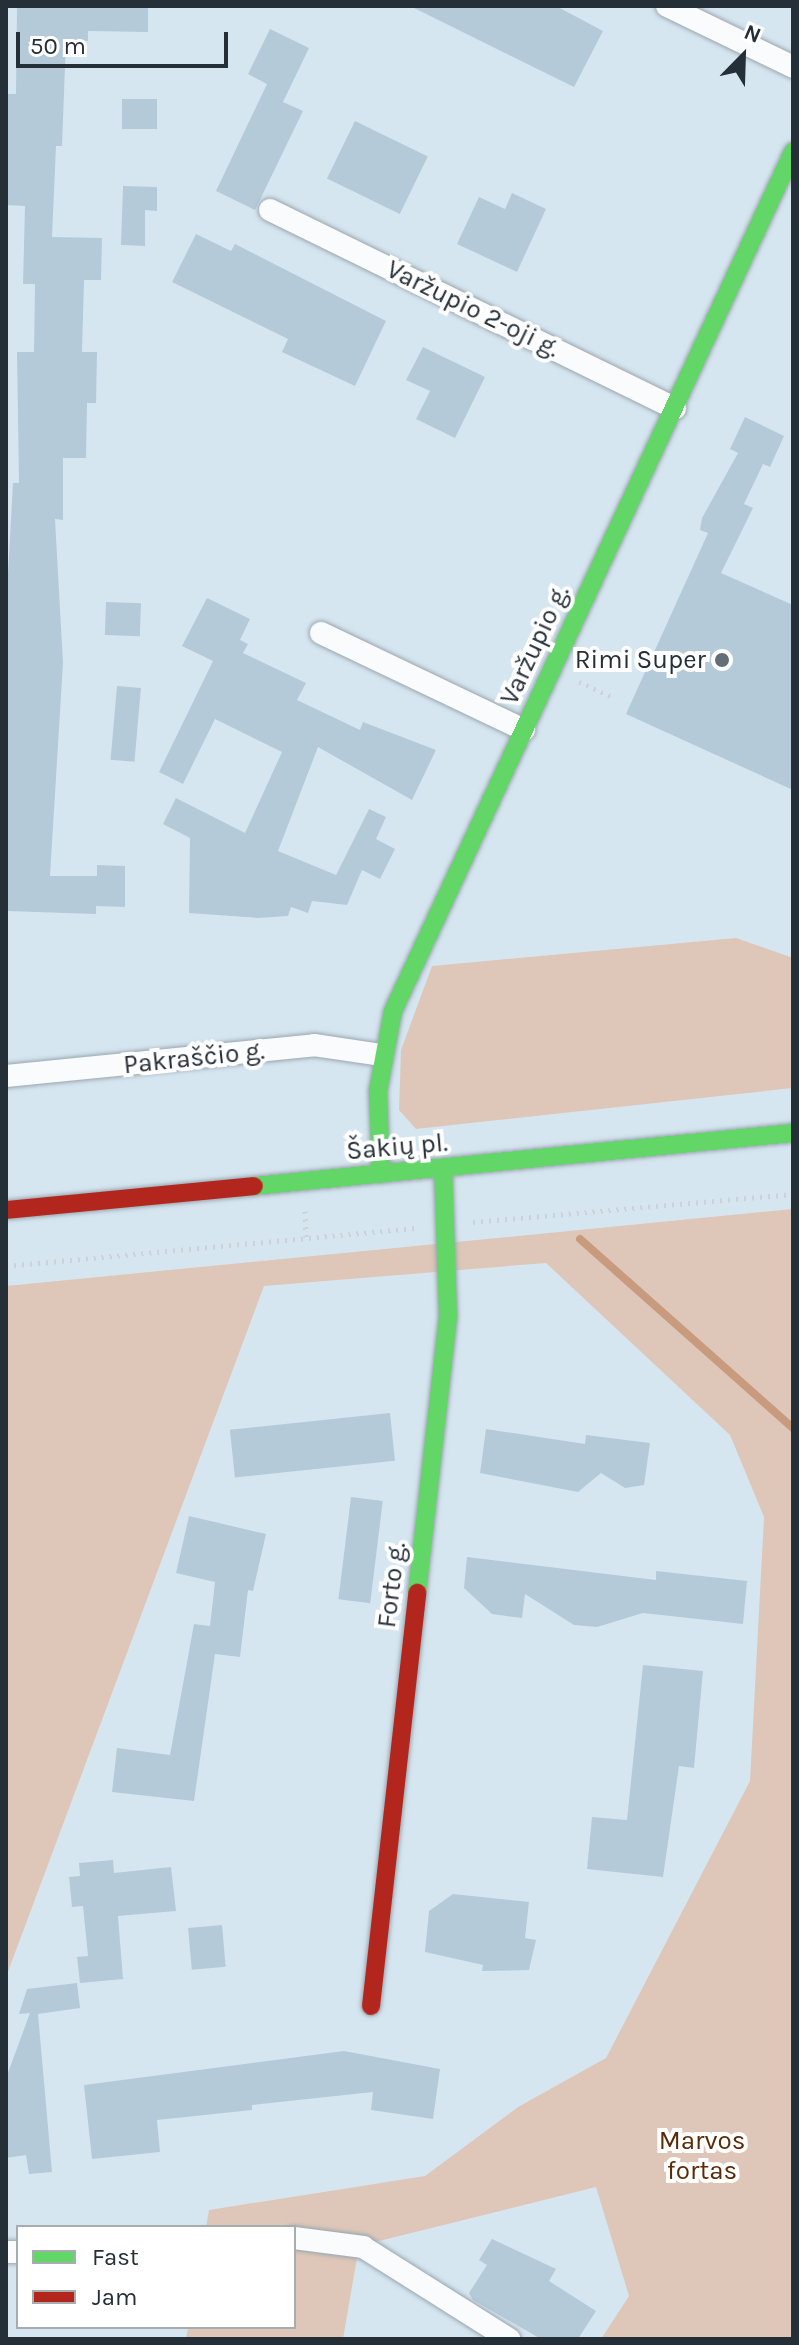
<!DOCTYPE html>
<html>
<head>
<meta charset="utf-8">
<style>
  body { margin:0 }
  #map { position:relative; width:799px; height:2345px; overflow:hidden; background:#d6e6f1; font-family:Karla,sans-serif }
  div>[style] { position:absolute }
  .green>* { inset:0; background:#dec7b9 }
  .stream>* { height:8px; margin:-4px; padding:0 4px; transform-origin:4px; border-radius:4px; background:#c89b7e }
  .building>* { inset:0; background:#b4cad9; transform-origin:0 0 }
  .path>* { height:5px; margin-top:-2.5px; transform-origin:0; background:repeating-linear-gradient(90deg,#ced2d6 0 2px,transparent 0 8px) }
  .roads { filter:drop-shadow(0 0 2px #9aa6ae) drop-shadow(0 0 2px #9aa6ae) }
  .street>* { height:22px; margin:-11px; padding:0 11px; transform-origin:11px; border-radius:11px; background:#f9fbfd }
  .fast>* { height:18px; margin:-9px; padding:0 9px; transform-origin:9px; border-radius:9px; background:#63d668 }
  .jam>* { height:18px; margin:-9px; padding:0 9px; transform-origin:9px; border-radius:9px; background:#b3261e }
  .dots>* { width:22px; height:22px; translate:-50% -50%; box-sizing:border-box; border:4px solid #fff; border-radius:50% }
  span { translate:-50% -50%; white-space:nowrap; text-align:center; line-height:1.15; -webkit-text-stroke:8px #fff; paint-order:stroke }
  .street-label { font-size:26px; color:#242f37 }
  .poi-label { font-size:26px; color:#242f37 }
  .right { translate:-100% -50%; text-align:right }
  .park-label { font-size:26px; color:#5a2b06 }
  .frame { position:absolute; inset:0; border:8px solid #242f37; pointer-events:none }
  .legend { position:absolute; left:16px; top:2225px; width:280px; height:104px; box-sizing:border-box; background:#fff; border:2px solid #a7acaf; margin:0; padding:10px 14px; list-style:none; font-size:24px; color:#242f37 }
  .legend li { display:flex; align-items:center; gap:16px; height:40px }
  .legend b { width:40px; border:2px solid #a7acaf }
  .north { position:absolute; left:703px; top:16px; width:80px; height:80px; -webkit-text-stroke:6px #fff; paint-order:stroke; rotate:23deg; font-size:22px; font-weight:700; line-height:32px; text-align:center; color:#242f37 }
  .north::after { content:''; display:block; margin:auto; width:28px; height:36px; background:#242f37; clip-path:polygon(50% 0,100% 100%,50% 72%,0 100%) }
  .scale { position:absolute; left:16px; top:32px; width:212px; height:36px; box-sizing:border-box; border:4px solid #242f37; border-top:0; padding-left:10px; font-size:24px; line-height:28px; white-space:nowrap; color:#242f37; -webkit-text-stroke:6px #fff; paint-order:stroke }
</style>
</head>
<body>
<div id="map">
  <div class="green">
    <div style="clip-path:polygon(736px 938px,793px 958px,793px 1088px,416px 1129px,399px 1110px,401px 1050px,432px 966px)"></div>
    <div style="clip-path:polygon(793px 1209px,793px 2339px,601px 2339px,629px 2296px,596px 2187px,359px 2246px,343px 2339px,186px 2339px,188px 2327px,294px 2327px,294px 2227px,206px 2227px,209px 2210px,425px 2176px,518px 2107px,606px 2058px,750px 1781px,764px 1517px,730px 1435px,546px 1263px,264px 1286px,6px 1977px,6px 1286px)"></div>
  </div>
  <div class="stream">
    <div style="left:580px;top:1239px;width:285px;rotate:41.6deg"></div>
  </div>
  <div class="building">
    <div style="clip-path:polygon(17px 6px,148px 6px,148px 32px,88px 31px,88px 41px,66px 40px,62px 146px,56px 146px,52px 237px,102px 238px,101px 280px,84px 280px,82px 352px,97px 352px,96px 403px,87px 403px,86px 458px,63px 458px,63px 520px,55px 519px,63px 663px,50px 876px,97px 876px,97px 865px,125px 866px,125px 907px,96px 906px,96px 914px,6px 911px,6px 610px,13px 483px,19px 483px,17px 352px,34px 352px,35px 284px,23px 284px,25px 206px,6px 205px,6px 94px,16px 94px)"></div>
    <div style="clip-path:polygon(410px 6px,556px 6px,603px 31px,574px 87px)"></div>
    <div style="clip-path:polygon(270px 29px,309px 48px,283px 102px,303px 111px,255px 210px,216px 191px,267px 84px,248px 74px)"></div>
    <div style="left:122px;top:99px;width:35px;height:30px"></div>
    <div style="left:355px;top:121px;width:81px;height:64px;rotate:26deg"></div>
    <div style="clip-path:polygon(123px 186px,157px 187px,157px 211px,145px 210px,145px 246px,121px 245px)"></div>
    <div style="clip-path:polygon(512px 193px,546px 209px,517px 272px,457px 244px,479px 197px,505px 209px)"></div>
    <div style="clip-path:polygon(196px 234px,231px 251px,235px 244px,386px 321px,355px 386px,282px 352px,288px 339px,172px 282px)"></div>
    <div style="clip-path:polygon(423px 347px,485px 377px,455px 438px,416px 419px,430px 391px,406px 380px)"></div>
    <div style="clip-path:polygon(745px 417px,784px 436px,770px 467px,763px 464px,744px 504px,753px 508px,721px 573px,793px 605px,793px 790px,626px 714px,708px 533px,700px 530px,702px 518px,738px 453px,730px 449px)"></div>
    <div style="clip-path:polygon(207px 598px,250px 619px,240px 640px,248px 644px,243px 653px,306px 683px,297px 700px,360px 730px,363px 722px,436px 750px,412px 800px,318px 747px,278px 851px,336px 875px,369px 809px,386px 817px,376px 839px,395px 849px,380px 879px,362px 870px,347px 905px,312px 901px,308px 913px,291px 907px,288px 916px,258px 918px,189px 913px,190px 838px,163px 824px,176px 798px,245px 833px,282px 752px,215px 719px,183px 784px,159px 772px,213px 661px,182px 646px)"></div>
    <div style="left:106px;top:602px;width:35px;height:33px;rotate:2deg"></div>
    <div style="left:117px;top:686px;width:24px;height:74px;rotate:5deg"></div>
    <div style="left:390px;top:1413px;width:48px;height:161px;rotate:84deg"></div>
    <div style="clip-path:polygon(486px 1429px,585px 1444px,586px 1435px,650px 1443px,644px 1485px,625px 1488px,601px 1473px,578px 1492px,480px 1473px)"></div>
    <div style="left:351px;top:1497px;width:32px;height:103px;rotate:7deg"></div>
    <div style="clip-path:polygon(189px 1516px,266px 1534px,253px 1591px,248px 1590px,240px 1657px,215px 1654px,194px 1801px,112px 1792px,117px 1748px,170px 1755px,194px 1624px,210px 1626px,215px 1582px,176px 1573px)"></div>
    <div style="clip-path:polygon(467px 1557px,656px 1580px,656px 1571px,747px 1581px,743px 1624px,643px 1613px,597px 1627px,574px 1625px,525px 1594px,522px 1618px,492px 1614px,464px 1588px)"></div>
    <div style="clip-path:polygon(643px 1665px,703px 1671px,694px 1768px,679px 1766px,663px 1877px,587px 1869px,592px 1817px,627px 1820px)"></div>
    <div style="clip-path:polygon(113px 1860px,114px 1873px,171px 1867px,176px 1911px,118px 1916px,123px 1979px,80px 1983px,77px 1957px,88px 1956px,83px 1906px,72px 1907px,69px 1877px,80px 1876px,79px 1863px)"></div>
    <div style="clip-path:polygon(453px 1894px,529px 1902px,525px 1938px,536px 1940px,529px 1970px,482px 1971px,483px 1965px,425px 1952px,429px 1911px)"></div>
    <div style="left:222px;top:1925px;width:42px;height:34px;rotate:85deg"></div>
    <div style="clip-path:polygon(77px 1983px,80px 2008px,38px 2014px,52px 2172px,29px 2174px,26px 2155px,6px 2158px,6px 2078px,30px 2013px,19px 2014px,27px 1989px)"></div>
    <div style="clip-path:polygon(344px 2051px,440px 2069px,433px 2119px,371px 2110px,373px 2092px,252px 2105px,252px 2110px,157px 2120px,160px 2152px,92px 2159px,84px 2085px)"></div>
    <div style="clip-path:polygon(492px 2239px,556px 2269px,549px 2281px,596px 2311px,578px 2339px,541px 2339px,473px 2300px,469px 2293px,487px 2265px,479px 2260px)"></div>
  </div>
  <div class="path">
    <div style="left:579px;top:682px;width:37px;rotate:24deg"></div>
    <div style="left:305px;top:1211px;width:27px;rotate:88deg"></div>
    <div style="left:473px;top:1222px;width:321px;rotate:-5deg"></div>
    <div style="left:6px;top:1266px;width:411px;rotate:-5.3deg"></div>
  </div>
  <div class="roads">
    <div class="street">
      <div style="left:667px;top:6px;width:140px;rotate:25.8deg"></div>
      <div style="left:270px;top:210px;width:451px;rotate:26.1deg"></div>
      <div style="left:321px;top:633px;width:225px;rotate:25.5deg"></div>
      <div style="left:6px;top:1076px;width:310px;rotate:-5.7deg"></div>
      <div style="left:314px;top:1045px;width:69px;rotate:8.4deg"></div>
      <div style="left:294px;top:2238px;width:70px;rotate:7.4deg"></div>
      <div style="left:363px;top:2247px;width:173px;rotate:32.2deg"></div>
      <div style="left:6px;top:2252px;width:12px"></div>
    </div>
    <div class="fast">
      <div style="left:381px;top:1174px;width:83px;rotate:-92.1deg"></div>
      <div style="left:378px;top:1091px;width:81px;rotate:-79.4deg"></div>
      <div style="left:393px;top:1011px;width:948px;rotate:-65.03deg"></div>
      <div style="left:254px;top:1186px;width:542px;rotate:-5.62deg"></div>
      <div style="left:417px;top:1593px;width:279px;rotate:-83.6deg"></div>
      <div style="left:448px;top:1316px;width:148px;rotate:-91.9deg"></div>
    </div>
    <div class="jam">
      <div style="left:6px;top:1210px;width:249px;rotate:-5.5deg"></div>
      <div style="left:371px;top:2006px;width:416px;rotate:-83.6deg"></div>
    </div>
  </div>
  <div class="dots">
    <div style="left:722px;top:660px;background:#626f78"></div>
  </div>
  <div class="street-label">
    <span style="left:473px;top:309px;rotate:26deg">Varžupio 2-oji g.</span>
    <span style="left:535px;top:645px;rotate:-65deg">Varžupio g.</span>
    <span style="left:194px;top:1058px;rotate:-6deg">Pakraščio g.</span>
    <span style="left:397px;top:1147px;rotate:-5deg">Šakių pl.</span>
    <span style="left:392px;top:1585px;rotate:-83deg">Forto g.</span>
  </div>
  <div class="poi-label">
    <span class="right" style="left:706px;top:660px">Rimi Super</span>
  </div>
  <div class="park-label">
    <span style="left:702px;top:2156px">Marvos<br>fortas</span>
  </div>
  <div class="frame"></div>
  <ul class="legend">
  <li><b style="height:10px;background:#63d668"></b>Fast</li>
  <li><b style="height:10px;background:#b3261e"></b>Jam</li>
  </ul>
  <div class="north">N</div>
  <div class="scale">50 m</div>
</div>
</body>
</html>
